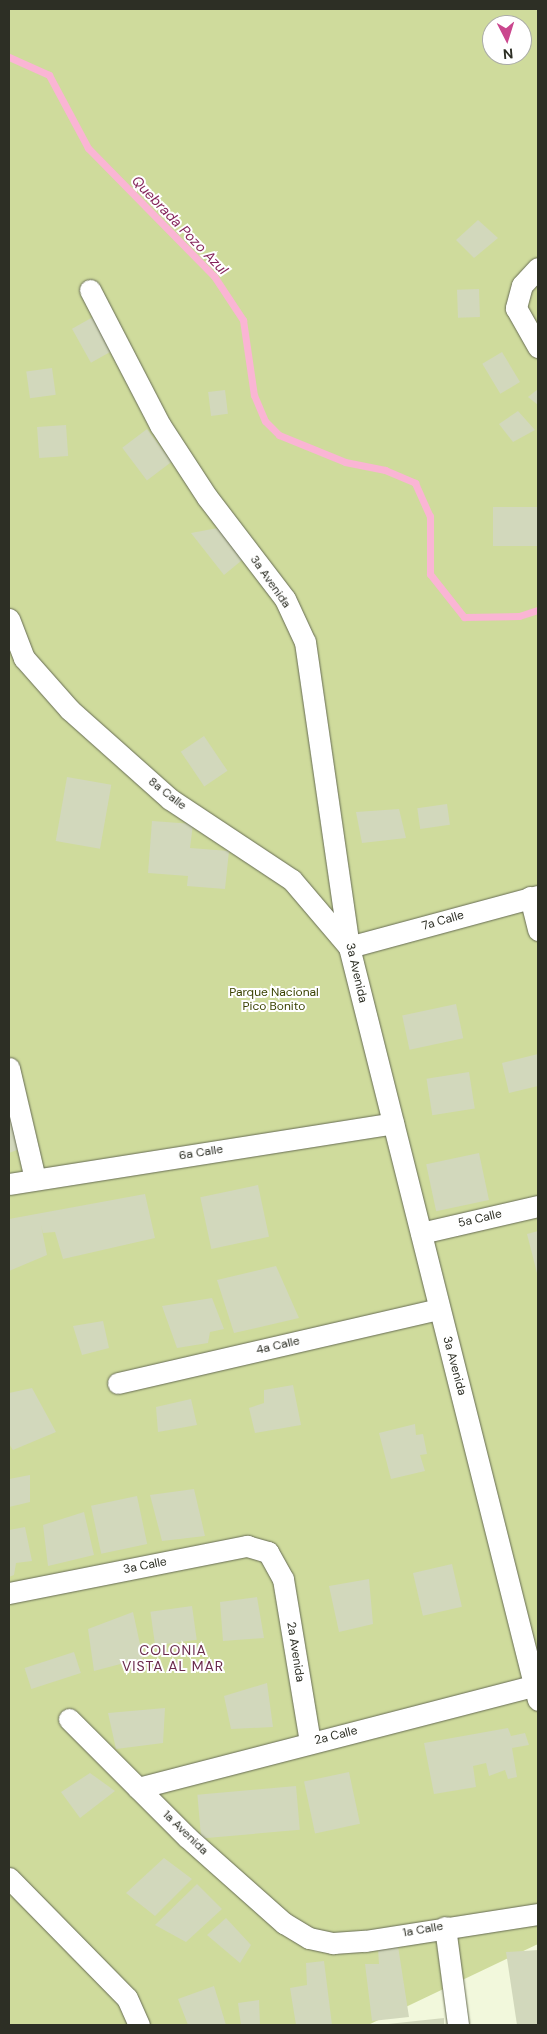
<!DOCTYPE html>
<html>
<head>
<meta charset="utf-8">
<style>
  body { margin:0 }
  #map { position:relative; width:547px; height:2034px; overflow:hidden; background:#f2f8dc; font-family:"DM Sans",sans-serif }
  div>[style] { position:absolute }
  .green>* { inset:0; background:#cfdb9c }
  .stream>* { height:7px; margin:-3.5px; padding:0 3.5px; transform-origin:3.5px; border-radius:3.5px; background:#fab5d4 }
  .building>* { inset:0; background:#d2d8bc; transform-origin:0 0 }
  .roads { filter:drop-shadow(0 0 1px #666b53) drop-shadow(0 0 1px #666b53) }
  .minor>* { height:21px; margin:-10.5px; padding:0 10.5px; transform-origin:10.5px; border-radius:10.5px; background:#fff }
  span { translate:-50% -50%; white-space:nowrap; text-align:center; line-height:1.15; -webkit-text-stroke:4px #fff; paint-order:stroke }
  .street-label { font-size:12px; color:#2d2f25 }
  .park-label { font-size:12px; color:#3a4200 }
  .water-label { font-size:14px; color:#85255b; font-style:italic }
  .neighbourhood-label { font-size:14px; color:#6a2a4b; letter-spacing:1px }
  .frame { position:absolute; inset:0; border:10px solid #2d2f25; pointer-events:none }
  .north { position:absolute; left:482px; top:15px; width:50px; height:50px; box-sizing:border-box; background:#fff; border:1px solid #abaca8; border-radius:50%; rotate:175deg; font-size:14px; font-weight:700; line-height:20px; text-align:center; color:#2d2f25 }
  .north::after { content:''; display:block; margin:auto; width:18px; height:22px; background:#ca478e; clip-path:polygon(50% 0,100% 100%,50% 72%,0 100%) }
</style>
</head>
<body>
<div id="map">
  <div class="green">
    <div style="clip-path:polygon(evenodd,9px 9px,538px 9px,538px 1944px,368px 2025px,9px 2025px,9px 9px,492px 25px,522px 25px,522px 55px,492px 55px,492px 25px)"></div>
  </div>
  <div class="stream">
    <div style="left:9px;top:57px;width:44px;rotate:24.2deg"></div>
    <div style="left:49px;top:75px;width:83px;rotate:61.9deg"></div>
    <div style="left:88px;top:148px;width:180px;rotate:45.5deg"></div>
    <div style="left:214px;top:276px;width:53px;rotate:56.6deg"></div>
    <div style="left:243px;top:320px;width:76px;rotate:81.7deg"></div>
    <div style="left:254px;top:395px;width:28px;rotate:67deg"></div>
    <div style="left:265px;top:421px;width:20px;rotate:45deg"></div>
    <div style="left:279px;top:435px;width:71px;rotate:22.2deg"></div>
    <div style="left:345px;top:462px;width:41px;rotate:11.3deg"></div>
    <div style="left:385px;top:470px;width:33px;rotate:23deg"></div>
    <div style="left:415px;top:483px;width:36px;rotate:66deg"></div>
    <div style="left:430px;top:516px;width:58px;rotate:90deg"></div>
    <div style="left:430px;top:574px;width:55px;rotate:51.7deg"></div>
    <div style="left:464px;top:617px;width:55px;rotate:-1deg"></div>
    <div style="left:519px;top:616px;width:20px;rotate:-18deg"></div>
  </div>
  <div class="building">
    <div style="clip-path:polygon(478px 220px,498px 238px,474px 258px,456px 240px)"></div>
    <div style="left:479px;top:289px;width:28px;height:22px;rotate:88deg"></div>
    <div style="left:93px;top:317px;width:39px;height:24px;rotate:61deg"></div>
    <div style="left:502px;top:352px;width:35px;height:23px;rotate:59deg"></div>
    <div style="left:52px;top:368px;width:27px;height:26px;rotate:82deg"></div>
    <div style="clip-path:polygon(538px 389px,538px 405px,528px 397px)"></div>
    <div style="left:225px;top:390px;width:24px;height:17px;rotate:83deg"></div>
    <div style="clip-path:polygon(518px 411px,535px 430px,513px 442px,499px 424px)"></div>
    <div style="left:66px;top:425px;width:31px;height:29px;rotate:86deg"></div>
    <div style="left:147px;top:429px;width:41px;height:31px;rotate:53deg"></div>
    <div style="left:538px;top:507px;width:39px;height:45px;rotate:90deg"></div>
    <div style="clip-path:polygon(223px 527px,247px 556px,224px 575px,191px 533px)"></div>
    <div style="left:204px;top:736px;width:42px;height:28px;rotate:56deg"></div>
    <div style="left:67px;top:777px;width:45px;height:65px;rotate:10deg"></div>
    <div style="left:447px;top:804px;width:21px;height:30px;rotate:82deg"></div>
    <div style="clip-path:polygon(399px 809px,406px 838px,362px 843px,356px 812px)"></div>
    <div style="clip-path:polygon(152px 821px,193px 824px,190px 848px,229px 851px,225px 889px,187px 886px,188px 876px,148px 873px)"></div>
    <div style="left:456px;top:1004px;width:35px;height:55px;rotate:78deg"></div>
    <div style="clip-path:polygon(538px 1054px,538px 1086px,509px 1093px,502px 1063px)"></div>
    <div style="left:469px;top:1072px;width:37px;height:43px;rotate:81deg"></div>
    <div style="clip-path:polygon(9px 1106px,25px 1147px,9px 1153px)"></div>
    <div style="left:479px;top:1153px;width:48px;height:54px;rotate:78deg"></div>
    <div style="left:258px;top:1185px;width:53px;height:59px;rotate:78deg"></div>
    <div style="clip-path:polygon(145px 1194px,155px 1238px,63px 1259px,55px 1232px,43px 1233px,41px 1225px,47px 1255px,9px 1271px,9px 1219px)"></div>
    <div style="clip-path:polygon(538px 1231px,538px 1277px,527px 1234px)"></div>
    <div style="clip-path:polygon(276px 1266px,299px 1318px,234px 1333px,217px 1280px)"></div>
    <div style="clip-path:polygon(212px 1298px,224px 1329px,210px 1332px,208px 1343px,177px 1348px,162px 1306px)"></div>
    <div style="clip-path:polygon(103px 1321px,109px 1348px,82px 1355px,73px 1326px)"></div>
    <div style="clip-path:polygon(293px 1385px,301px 1425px,255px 1433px,249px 1408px,264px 1403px,264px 1390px)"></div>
    <div style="clip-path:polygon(32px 1388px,56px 1432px,13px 1450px,9px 1444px,9px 1393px)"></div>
    <div style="clip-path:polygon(191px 1399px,197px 1425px,158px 1432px,156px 1407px)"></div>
    <div style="clip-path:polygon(415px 1424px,416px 1435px,423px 1434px,427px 1454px,420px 1455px,425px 1471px,391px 1479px,379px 1433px)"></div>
    <div style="clip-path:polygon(30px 1475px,30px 1502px,9px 1507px,9px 1479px)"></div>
    <div style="clip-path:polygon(194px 1489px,205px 1536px,162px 1541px,150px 1495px)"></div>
    <div style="left:137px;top:1496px;width:49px;height:47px;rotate:78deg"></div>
    <div style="clip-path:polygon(84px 1512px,94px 1555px,48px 1566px,43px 1525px)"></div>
    <div style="clip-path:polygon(25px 1527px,32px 1561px,16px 1563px,14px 1575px,9px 1577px,9px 1530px)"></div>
    <div style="left:452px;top:1564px;width:44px;height:40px;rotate:77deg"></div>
    <div style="clip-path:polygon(369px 1579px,373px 1624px,339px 1632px,329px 1586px)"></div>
    <div style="clip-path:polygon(257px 1597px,264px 1638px,223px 1641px,220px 1602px)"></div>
    <div style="left:192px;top:1606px;width:34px;height:42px;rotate:82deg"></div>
    <div style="clip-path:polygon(133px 1612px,143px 1658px,94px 1671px,88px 1629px)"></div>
    <div style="left:74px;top:1652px;width:22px;height:52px;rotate:72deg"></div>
    <div style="clip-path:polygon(267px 1683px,273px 1727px,231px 1729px,224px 1696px)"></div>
    <div style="clip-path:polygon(165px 1708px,163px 1743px,116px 1749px,108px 1713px)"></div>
    <div style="clip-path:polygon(508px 1728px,511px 1736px,525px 1733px,529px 1745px,512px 1748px,517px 1777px,508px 1779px,505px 1770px,489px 1776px,486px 1763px,473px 1766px,476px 1787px,434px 1794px,424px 1743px)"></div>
    <div style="left:349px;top:1772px;width:53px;height:46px;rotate:78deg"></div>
    <div style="clip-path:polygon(90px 1773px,115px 1791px,80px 1818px,61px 1792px)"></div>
    <div style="left:296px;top:1786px;width:44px;height:99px;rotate:85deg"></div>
    <div style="clip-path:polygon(164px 1858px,192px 1879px,155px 1916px,126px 1893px)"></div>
    <div style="clip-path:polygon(197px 1884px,222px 1909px,186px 1942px,155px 1925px)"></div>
    <div style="clip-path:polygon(226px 1918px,251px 1945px,240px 1963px,207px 1935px)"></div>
    <div style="clip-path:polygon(398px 1946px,409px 2017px,372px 2021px,365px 1964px,379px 1964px,378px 1949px)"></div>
    <div style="clip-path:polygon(538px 1950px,538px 2025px,517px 2025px,506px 1952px)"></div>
    <div style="clip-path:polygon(324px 1961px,332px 2025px,296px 2025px,290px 1988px,307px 1985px,306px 1963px)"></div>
    <div style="clip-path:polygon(214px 1986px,226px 2025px,188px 2025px,178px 1999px)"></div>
    <div style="clip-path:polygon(259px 2000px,260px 2025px,241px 2025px,238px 2003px)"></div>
    <div style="clip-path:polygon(444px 2018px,444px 2025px,388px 2025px,388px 2024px)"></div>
  </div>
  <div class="roads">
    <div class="minor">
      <div style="left:538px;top:268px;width:23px;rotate:133deg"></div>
      <div style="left:522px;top:285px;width:24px;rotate:105deg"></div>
      <div style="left:516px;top:308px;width:45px;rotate:60.6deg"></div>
      <div style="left:90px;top:290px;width:152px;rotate:62.6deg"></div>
      <div style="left:160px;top:425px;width:86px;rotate:56.9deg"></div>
      <div style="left:207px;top:497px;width:128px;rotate:52.6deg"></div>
      <div style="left:285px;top:599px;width:47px;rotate:65.1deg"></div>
      <div style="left:305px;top:642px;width:308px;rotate:81.8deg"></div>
      <div style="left:349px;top:947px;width:776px;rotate:75.91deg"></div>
      <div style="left:9px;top:619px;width:42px;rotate:69deg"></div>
      <div style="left:24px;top:658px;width:69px;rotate:48.5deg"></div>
      <div style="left:70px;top:710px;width:134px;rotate:41.7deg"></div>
      <div style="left:170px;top:799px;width:146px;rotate:33.6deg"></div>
      <div style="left:292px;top:880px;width:88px;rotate:49.6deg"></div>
      <div style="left:530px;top:897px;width:34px;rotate:76deg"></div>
      <div style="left:349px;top:947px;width:196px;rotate:-15.1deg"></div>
      <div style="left:9px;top:1068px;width:114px;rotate:76.8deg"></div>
      <div style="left:9px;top:1184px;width:389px;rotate:-9deg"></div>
      <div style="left:421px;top:1233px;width:120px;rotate:-13deg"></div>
      <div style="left:118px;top:1383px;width:329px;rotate:-13deg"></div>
      <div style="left:9px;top:1593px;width:243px;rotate:-11.2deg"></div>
      <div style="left:247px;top:1546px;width:22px;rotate:16deg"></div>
      <div style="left:268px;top:1552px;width:31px;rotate:61deg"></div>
      <div style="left:283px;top:1579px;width:165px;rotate:80.6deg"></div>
      <div style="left:69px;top:1719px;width:167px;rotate:45deg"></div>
      <div style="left:187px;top:1837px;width:130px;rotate:41.6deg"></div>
      <div style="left:284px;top:1923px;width:29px;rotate:31deg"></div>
      <div style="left:309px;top:1938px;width:25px;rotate:12deg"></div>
      <div style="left:333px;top:1943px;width:32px;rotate:-4deg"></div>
      <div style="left:365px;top:1941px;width:175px;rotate:-8.9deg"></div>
      <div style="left:138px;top:1788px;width:408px;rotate:-14.5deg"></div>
      <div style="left:9px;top:1878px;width:168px;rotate:45.5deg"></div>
      <div style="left:127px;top:1998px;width:30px;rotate:66deg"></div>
      <div style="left:445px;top:1927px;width:99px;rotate:82.4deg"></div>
    </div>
  </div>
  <div class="street-label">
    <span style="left:270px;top:582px;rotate:55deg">3a Avenida</span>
    <span style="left:167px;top:794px;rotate:38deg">8a Calle</span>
    <span style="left:443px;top:921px;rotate:-16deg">7a Calle</span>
    <span style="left:356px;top:973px;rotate:77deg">3a Avenida</span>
    <span style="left:201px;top:1153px;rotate:-9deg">6a Calle</span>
    <span style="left:480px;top:1219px;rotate:-13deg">5a Calle</span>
    <span style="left:278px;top:1346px;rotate:-13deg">4a Calle</span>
    <span style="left:454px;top:1366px;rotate:75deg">3a Avenida</span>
    <span style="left:145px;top:1566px;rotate:-11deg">3a Calle</span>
    <span style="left:295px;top:1652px;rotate:81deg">2a Avenida</span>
    <span style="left:336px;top:1736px;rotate:-14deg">2a Calle</span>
    <span style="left:185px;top:1833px;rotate:44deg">1a Avenida</span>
    <span style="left:423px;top:1930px;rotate:-10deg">1a Calle</span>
  </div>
  <div class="park-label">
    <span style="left:274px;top:1000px">Parque Nacional<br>Pico Bonito</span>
  </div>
  <div class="water-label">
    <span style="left:180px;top:225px;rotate:46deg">Quebrada Pozo Azul</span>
  </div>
  <div class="neighbourhood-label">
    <span style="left:173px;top:1658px">COLONIA<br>VISTA AL MAR</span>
  </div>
  <div class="frame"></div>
  <div class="north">N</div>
</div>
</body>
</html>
